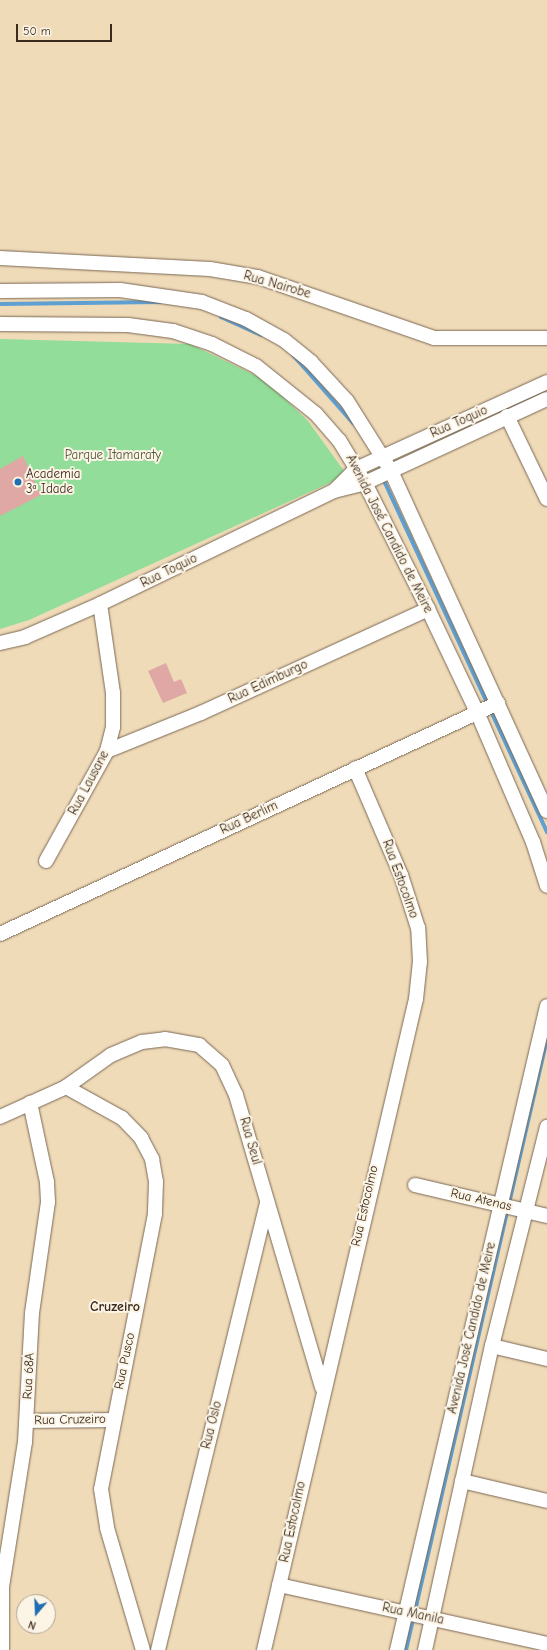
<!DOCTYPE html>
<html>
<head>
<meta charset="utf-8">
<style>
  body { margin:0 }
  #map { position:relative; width:547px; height:1650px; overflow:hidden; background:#f0dbb9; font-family:"Comic Neue",sans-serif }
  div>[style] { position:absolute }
  .green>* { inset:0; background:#91dd99 }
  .stream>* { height:4px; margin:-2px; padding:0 2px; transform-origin:2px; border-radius:2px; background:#5fa0d2 }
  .building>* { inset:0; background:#dfa8a4 }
  .roads { filter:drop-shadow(0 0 1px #7a6854) drop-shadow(0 0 1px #7a6854) }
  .minor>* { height:14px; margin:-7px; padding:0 7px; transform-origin:7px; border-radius:7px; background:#fff }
  .dots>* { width:11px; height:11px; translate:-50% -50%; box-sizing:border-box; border:2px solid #fcf5e5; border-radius:50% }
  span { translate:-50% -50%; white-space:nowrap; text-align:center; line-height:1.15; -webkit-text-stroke:4px #fcf5e5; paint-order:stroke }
  .street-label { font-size:13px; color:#3b2a1e }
  .park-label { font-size:13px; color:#50573d }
  .poi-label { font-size:13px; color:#3b2a1e }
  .left { translate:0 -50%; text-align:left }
  .neighbourhood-label { font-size:14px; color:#3b2a1e; font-weight:700 }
  .north { position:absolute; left:16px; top:1594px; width:40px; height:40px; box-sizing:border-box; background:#fcf5e5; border:1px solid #afa495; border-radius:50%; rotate:199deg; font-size:11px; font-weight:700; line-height:16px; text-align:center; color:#3b2a1e }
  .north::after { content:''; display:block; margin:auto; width:14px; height:18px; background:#1f6fb2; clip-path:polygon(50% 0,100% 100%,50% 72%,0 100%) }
  .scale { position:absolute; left:16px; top:24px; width:96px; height:18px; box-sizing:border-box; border:2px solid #3b2a1e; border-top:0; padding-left:5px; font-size:12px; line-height:14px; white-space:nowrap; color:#3b2a1e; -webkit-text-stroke:3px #fcf5e5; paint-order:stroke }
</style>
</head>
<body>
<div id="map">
  <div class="green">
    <div style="clip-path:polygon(0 339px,190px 344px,265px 380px,308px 421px,347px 475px,29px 620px,0 629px)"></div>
  </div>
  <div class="stream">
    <div style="left:0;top:304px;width:160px;rotate:-0.7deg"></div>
    <div style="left:221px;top:317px;width:44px;rotate:24.2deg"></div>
    <div style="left:293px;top:355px;width:91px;rotate:48.6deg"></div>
    <div style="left:385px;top:483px;width:385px;rotate:65.1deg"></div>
    <div style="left:406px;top:1650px;width:627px;rotate:-77.01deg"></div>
  </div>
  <div class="building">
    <div style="clip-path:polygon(23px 456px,41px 495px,0 516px,0 469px)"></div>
    <div style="clip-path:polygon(166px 663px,174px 682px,181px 679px,187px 693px,163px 703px,148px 671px)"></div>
  </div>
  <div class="roads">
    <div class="minor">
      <div style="left:0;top:258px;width:210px;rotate:3deg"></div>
      <div style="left:210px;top:269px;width:49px;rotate:9.5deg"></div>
      <div style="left:258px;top:277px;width:186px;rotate:19.1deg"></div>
      <div style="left:434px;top:338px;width:113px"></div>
      <div style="left:0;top:291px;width:120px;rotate:-0.5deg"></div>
      <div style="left:120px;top:290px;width:83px;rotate:8.3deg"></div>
      <div style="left:202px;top:302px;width:47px;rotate:21.1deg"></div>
      <div style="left:246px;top:319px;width:43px;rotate:28.9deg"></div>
      <div style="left:284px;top:340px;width:35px;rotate:39deg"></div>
      <div style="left:311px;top:362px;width:53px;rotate:47.3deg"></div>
      <div style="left:347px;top:401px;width:83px;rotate:57.8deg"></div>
      <div style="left:391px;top:471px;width:374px;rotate:65.4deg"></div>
      <div style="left:0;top:324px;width:128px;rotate:0.4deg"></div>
      <div style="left:128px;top:325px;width:45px;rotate:7.6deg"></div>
      <div style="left:173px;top:331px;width:41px;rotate:18.4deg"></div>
      <div style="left:212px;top:344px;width:49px;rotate:26.6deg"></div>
      <div style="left:256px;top:366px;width:77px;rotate:38.7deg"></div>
      <div style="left:316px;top:414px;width:35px;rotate:49deg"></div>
      <div style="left:339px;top:440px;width:50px;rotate:58.8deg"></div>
      <div style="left:365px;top:483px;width:141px;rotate:63.4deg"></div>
      <div style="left:428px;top:609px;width:114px;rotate:64.6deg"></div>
      <div style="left:477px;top:712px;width:142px;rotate:66.7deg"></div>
      <div style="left:533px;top:842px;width:46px;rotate:72.3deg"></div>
      <div style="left:507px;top:416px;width:92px;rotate:64.3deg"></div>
      <div style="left:335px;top:490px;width:30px;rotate:-45deg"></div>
      <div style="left:356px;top:469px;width:210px;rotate:-24.5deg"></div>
      <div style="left:0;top:643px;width:26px;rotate:-13deg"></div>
      <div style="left:25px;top:637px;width:82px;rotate:-23.7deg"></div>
      <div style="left:100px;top:604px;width:260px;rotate:-25.8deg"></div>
      <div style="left:334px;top:491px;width:32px;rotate:-14deg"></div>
      <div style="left:365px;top:483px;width:200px;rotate:-24.8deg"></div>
      <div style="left:107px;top:751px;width:101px;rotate:-22deg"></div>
      <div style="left:201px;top:713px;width:250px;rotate:-24.6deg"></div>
      <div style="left:46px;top:861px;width:126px;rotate:-61deg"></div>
      <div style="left:107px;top:751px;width:25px;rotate:-76deg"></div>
      <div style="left:113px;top:727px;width:34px;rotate:-90deg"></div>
      <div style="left:113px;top:693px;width:90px;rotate:-98.3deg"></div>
      <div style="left:0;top:934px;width:549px;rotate:-24.88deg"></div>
      <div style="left:66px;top:1087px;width:55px;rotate:-35.4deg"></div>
      <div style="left:111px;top:1055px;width:34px;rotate:-23deg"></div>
      <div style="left:142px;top:1042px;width:23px;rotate:-7deg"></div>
      <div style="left:165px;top:1039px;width:35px;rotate:10deg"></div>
      <div style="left:199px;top:1045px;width:30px;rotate:41deg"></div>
      <div style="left:222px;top:1065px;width:33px;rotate:65deg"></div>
      <div style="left:236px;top:1095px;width:305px;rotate:73.6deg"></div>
      <div style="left:0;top:1117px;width:72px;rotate:-24.4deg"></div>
      <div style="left:66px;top:1087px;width:64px;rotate:29deg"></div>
      <div style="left:122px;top:1118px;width:28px;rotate:46deg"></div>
      <div style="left:141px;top:1138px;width:24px;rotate:62deg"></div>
      <div style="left:152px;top:1159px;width:23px;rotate:80deg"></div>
      <div style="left:156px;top:1182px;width:32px;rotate:92deg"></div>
      <div style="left:155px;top:1214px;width:280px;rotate:101.1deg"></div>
      <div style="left:101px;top:1489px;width:39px;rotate:81deg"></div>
      <div style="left:107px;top:1528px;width:127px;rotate:73.6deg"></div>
      <div style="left:415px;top:1185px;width:136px;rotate:13.2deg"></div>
      <div style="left:492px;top:1346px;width:57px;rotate:13.3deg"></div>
      <div style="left:27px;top:1421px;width:85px;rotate:-0.7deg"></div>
      <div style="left:462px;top:1481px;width:87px;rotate:13.2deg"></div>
      <div style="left:279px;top:1585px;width:274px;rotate:12.4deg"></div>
      <div style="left:2px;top:1650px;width:63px;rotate:-90deg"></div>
      <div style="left:2px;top:1587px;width:147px;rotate:-81deg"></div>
      <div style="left:25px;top:1442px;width:129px;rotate:-86.9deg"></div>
      <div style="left:32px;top:1313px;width:112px;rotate:-81.8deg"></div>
      <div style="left:48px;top:1202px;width:20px;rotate:-93deg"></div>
      <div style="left:47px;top:1182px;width:81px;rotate:-102.1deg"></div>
      <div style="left:158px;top:1650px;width:461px;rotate:-76.3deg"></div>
      <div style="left:264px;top:1650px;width:669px;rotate:-76.86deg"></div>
      <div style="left:416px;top:999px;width:37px;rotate:-84deg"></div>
      <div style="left:420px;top:962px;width:34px;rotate:-93deg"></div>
      <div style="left:418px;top:928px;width:56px;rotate:-107.8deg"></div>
      <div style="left:401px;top:875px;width:116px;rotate:-113.3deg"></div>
      <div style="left:397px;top:1650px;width:661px;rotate:-76.89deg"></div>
      <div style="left:425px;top:1650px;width:311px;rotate:-77.6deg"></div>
      <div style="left:492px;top:1346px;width:226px;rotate:-75.9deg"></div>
    </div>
  </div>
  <div class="dots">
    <div style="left:18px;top:482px;background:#1f6fb2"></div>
  </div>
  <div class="street-label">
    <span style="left:277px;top:285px;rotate:16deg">Rua Nairobe</span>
    <span style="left:459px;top:422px;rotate:-24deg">Rua Toquio</span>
    <span style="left:389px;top:534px;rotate:63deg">Avenida José Candido de Meire</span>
    <span style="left:169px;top:571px;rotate:-26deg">Rua Toquio</span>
    <span style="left:268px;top:682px;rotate:-25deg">Rua Edimburgo</span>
    <span style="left:89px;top:783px;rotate:-62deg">Rua Lausane</span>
    <span style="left:249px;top:818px;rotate:-25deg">Rua Berlim</span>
    <span style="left:400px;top:879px;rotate:70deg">Rua Estocolmo</span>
    <span style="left:250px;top:1141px;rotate:74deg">Rua Seul</span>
    <span style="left:481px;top:1200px;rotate:13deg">Rua Atenas</span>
    <span style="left:365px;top:1206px;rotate:-77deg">Rua Estocolmo</span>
    <span style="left:472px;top:1328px;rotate:-77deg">Avenida José Candido de Meire</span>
    <span style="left:125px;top:1361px;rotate:-78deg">Rua Pusco</span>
    <span style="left:29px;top:1376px;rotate:-87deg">Rua 68A</span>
    <span style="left:70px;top:1420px;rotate:-1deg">Rua Cruzeiro</span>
    <span style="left:212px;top:1425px;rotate:-76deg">Rua Oslo</span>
    <span style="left:293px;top:1522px;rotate:-78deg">Rua Estocolmo</span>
    <span style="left:413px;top:1614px;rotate:12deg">Rua Manila</span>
  </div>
  <div class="park-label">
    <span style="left:113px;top:455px">Parque Itamaraty</span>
  </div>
  <div class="poi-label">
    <span class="left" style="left:26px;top:482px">Academia<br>3ª Idade</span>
  </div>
  <div class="neighbourhood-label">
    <span style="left:115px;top:1307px">Cruzeiro</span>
  </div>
  <div class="north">N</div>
  <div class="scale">50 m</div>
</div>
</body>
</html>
